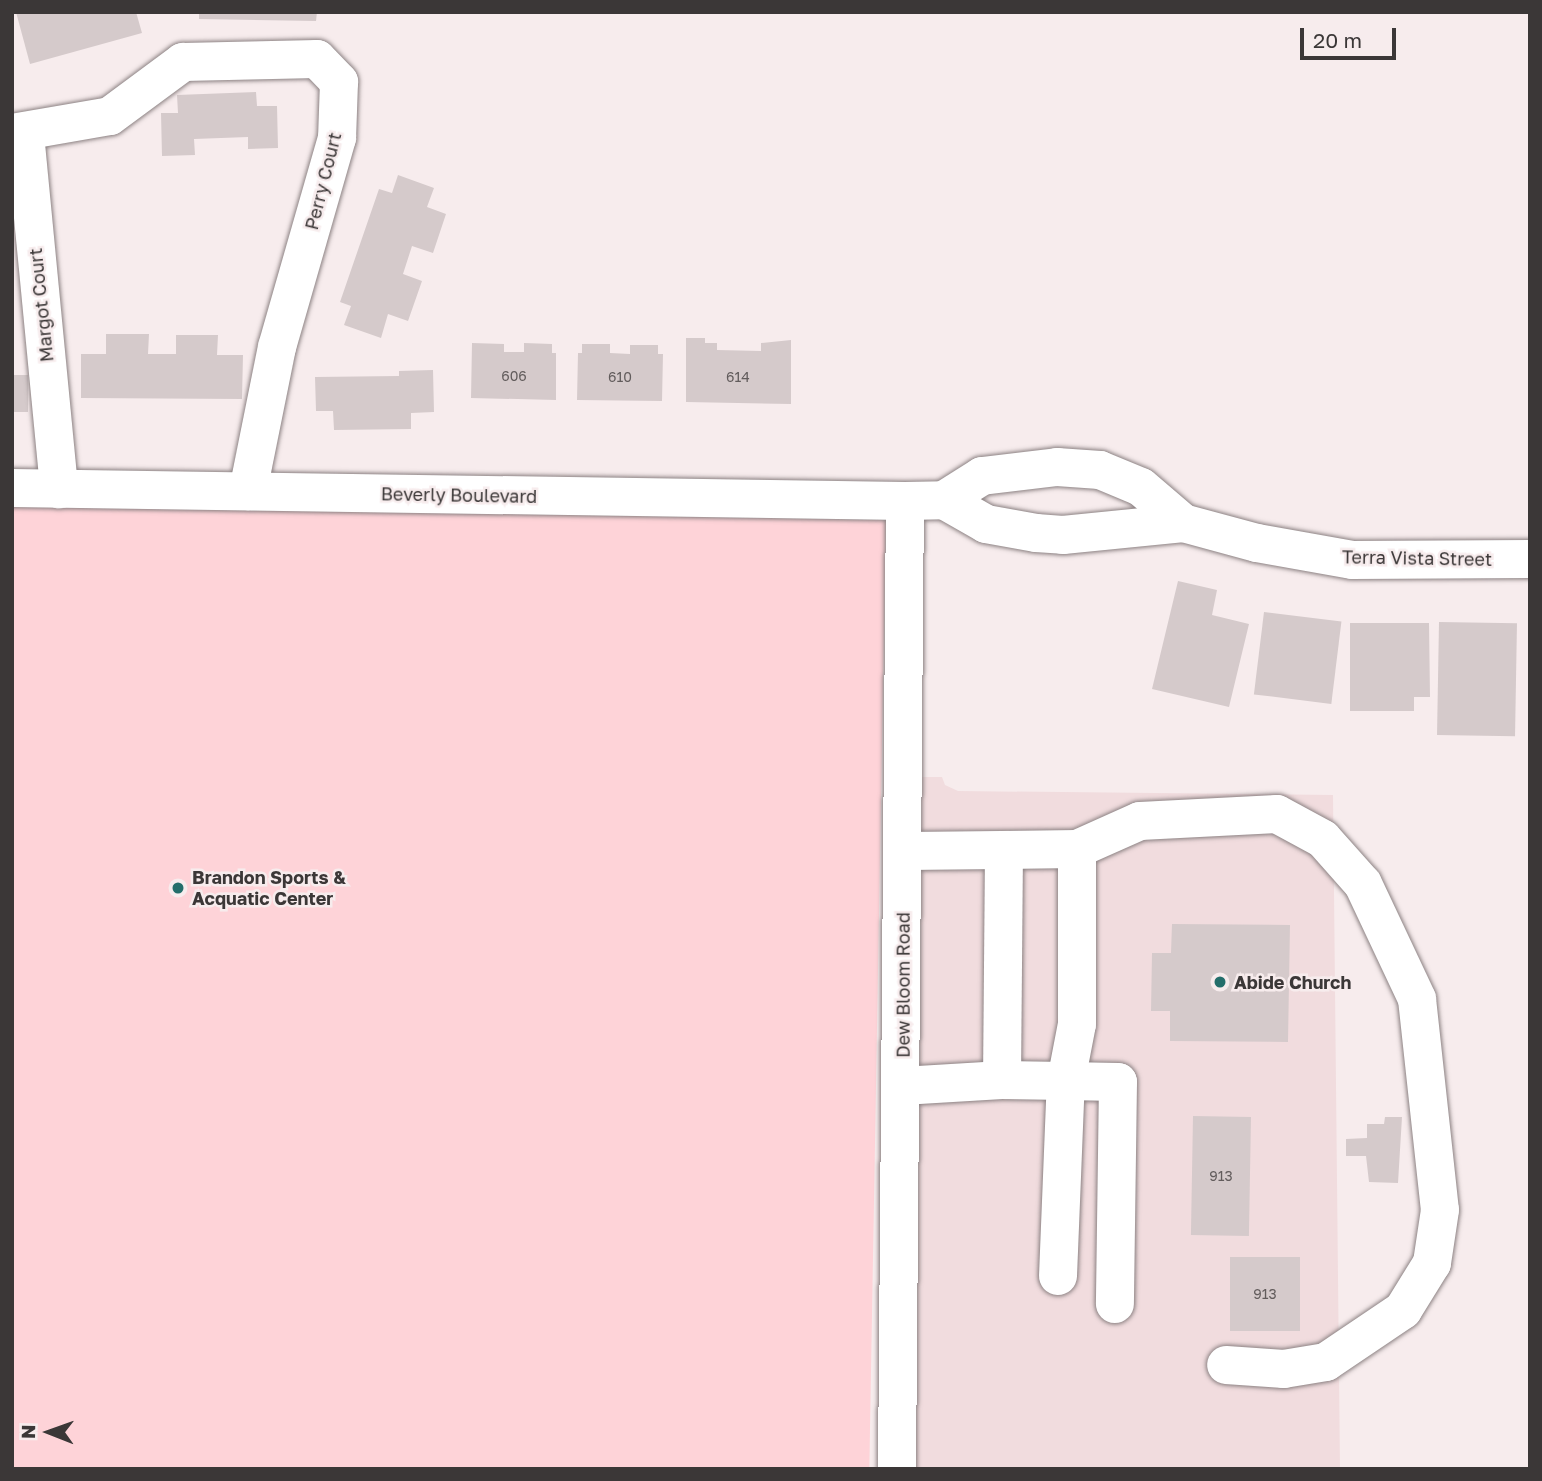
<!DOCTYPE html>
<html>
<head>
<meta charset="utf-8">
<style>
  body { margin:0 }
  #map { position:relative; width:1542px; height:1481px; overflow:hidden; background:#f7eced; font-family:"Golos Text",sans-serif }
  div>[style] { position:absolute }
  .built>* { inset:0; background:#f1dcde }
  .green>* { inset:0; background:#fed3d8; transform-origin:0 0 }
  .building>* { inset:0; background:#d5cacb; transform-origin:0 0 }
  .roads { filter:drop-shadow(0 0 2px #8c8283) drop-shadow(0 0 2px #8c8283) }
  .minor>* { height:38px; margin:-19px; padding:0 19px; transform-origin:19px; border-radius:19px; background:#fff }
  .dots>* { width:19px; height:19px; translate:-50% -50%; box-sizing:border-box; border:4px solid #f7eced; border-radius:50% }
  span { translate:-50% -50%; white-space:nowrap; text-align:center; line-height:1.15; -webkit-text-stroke:5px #f7eced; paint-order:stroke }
  .number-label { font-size:14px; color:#625c5c }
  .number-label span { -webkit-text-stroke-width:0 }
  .street-label { font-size:18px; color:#3b3737 }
  .poi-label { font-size:18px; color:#3b3737; font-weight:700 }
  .left { translate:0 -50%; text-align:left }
  .frame { position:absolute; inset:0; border:14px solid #3b3737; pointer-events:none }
  .north { position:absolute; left:14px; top:1397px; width:70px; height:70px; -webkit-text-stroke:5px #f7eced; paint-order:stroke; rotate:271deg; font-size:19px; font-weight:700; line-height:28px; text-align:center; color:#3b3737 }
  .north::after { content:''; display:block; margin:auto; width:24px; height:32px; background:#3b3737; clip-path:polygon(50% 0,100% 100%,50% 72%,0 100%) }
  .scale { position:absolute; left:1300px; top:28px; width:96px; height:32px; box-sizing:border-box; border:4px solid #3b3737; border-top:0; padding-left:9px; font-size:21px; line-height:24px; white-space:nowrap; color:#3b3737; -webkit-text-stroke:5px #f7eced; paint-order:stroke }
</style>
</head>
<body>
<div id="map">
  <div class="built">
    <div style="clip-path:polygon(922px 777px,942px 777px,945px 785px,958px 791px,1333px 795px,1340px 1469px,916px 1469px)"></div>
  </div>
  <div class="green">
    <div style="left:12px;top:505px;width:874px;height:964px;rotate:1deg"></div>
  </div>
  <div class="building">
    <div style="clip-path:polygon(16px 12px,136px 12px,142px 33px,30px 64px)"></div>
    <div style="clip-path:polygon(199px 12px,317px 12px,316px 21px,199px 19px)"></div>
    <div style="clip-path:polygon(256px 92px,257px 106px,277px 106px,278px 148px,248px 149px,248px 137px,194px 139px,195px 155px,162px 156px,161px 113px,178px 113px,177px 95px)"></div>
    <div style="clip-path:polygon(398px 175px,434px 188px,427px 207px,446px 214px,433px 253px,412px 246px,403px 274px,422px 281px,408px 321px,388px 314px,381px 338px,344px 325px,351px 306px,340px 302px,379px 189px,392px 193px)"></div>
    <div style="clip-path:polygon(106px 334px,149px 334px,148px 354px,176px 354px,176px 335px,218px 335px,217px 355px,243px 355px,242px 399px,81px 398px,81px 354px,106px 354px)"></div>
    <div style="clip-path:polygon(686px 338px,705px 338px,705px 343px,717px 343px,717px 350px,761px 351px,761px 343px,791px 340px,791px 404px,686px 402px)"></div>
    <div style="clip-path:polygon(472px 343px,504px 344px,504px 352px,524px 352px,524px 343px,552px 344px,552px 353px,556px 353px,556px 400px,471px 398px)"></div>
    <div style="clip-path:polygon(582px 344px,610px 344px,610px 353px,630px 354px,630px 345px,658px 345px,658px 354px,663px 354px,662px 401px,577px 400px,578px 353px,582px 353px)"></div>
    <div style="clip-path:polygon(433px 370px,434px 412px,411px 413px,411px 429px,334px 430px,333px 411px,316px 411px,315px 377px,399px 376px,399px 371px)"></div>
    <div style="left:12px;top:375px;width:16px;height:37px"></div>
    <div style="clip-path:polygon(1178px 581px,1217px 590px,1212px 615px,1249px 624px,1229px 707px,1152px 689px)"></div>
    <div style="left:1264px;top:612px;width:78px;height:83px;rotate:7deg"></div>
    <div style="left:1439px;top:622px;width:78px;height:113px;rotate:1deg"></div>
    <div style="clip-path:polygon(1350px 623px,1429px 623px,1430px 697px,1414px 697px,1414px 711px,1350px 711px)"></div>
    <div style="clip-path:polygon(1172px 924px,1290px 925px,1288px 1042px,1170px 1041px,1170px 1011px,1151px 1011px,1152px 953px,1171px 953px)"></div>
    <div style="left:1193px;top:1116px;width:58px;height:119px;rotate:1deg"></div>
    <div style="clip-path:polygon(1385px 1117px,1402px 1117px,1398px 1183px,1369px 1182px,1366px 1156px,1346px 1156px,1346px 1139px,1367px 1138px,1367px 1124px,1384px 1124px)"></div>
    <div style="left:1230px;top:1257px;width:70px;height:74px"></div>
  </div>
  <div class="roads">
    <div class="minor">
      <div style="left:12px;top:133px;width:99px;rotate:-9.8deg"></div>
      <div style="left:110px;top:116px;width:91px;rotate:-36.5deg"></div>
      <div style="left:183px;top:62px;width:134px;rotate:-1.3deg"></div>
      <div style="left:317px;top:59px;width:32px;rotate:46deg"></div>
      <div style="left:339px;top:82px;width:56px;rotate:92deg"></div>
      <div style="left:337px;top:138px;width:217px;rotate:106deg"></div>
      <div style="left:277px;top:347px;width:147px;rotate:101.4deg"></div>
      <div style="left:25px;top:134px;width:357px;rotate:84.5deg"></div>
      <div style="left:12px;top:488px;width:893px;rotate:0.83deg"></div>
      <div style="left:905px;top:501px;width:39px;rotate:-1deg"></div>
      <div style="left:944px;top:500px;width:45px;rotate:-32.3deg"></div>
      <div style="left:982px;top:476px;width:76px;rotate:-6.8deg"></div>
      <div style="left:1057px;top:467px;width:43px;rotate:4deg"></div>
      <div style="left:1100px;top:470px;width:44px;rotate:22.5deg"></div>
      <div style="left:1141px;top:487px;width:55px;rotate:40.6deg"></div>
      <div style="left:944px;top:500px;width:48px;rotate:29.7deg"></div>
      <div style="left:986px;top:524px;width:51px;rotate:10.2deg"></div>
      <div style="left:1036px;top:533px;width:27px;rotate:4deg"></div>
      <div style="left:1063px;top:535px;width:121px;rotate:-5.7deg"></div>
      <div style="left:1183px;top:523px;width:77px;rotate:15.1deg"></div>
      <div style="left:1257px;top:543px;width:97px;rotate:10.1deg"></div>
      <div style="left:1352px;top:560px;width:178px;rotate:-0.3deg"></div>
      <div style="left:1077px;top:849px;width:69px;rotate:-24deg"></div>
      <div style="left:1140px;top:821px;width:137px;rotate:-2.9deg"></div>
      <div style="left:1277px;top:814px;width:52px;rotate:28.5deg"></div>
      <div style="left:1323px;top:839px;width:60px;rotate:48.4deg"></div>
      <div style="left:1363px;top:884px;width:127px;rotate:64.8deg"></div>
      <div style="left:1417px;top:999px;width:212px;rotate:83.8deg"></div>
      <div style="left:1440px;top:1210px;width:54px;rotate:98.6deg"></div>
      <div style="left:1432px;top:1263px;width:55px;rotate:121.7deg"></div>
      <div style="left:1403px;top:1310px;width:93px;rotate:146deg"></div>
      <div style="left:1326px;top:1362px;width:43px;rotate:170.5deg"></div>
      <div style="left:1284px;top:1369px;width:58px;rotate:-176.1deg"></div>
      <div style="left:1002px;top:1080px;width:64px;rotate:0.9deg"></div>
      <div style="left:1066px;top:1081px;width:58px;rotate:-79.1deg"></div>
      <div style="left:1077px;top:1024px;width:175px;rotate:-90deg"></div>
      <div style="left:1077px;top:849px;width:73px;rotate:179.2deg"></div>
      <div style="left:902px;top:1086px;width:100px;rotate:-3.4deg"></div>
      <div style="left:1002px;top:1080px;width:230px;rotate:-89.5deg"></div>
      <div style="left:1004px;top:850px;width:101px;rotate:179.4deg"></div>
      <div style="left:1058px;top:1276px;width:195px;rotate:-87.7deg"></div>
      <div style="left:1066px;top:1081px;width:52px;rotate:1.1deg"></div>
      <div style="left:1118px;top:1082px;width:222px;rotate:90.8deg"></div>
      <div style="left:897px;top:1469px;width:968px;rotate:-89.53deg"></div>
    </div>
  </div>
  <div class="dots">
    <div style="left:178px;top:888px;background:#246e6b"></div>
    <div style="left:1220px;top:982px;background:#246e6b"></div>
  </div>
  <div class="number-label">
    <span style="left:514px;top:376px">606</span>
    <span style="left:620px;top:377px">610</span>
    <span style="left:738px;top:377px">614</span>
    <span style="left:1221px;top:1176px">913</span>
    <span style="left:1265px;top:1294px">913</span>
  </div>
  <div class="street-label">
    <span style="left:323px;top:181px;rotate:-76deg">Perry Court</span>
    <span style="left:41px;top:305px;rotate:-96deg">Margot Court</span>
    <span style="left:459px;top:495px;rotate:1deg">Beverly Boulevard</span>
    <span style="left:1417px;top:558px;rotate:1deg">Terra Vista Street</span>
    <span style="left:903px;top:985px;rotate:-90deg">Dew Bloom Road</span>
  </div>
  <div class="poi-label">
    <span class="left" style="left:192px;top:888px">Brandon Sports &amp;<br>Acquatic Center</span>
    <span class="left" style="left:1234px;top:982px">Abide Church</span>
  </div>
  <div class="frame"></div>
  <div class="north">N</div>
  <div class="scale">20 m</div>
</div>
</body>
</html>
